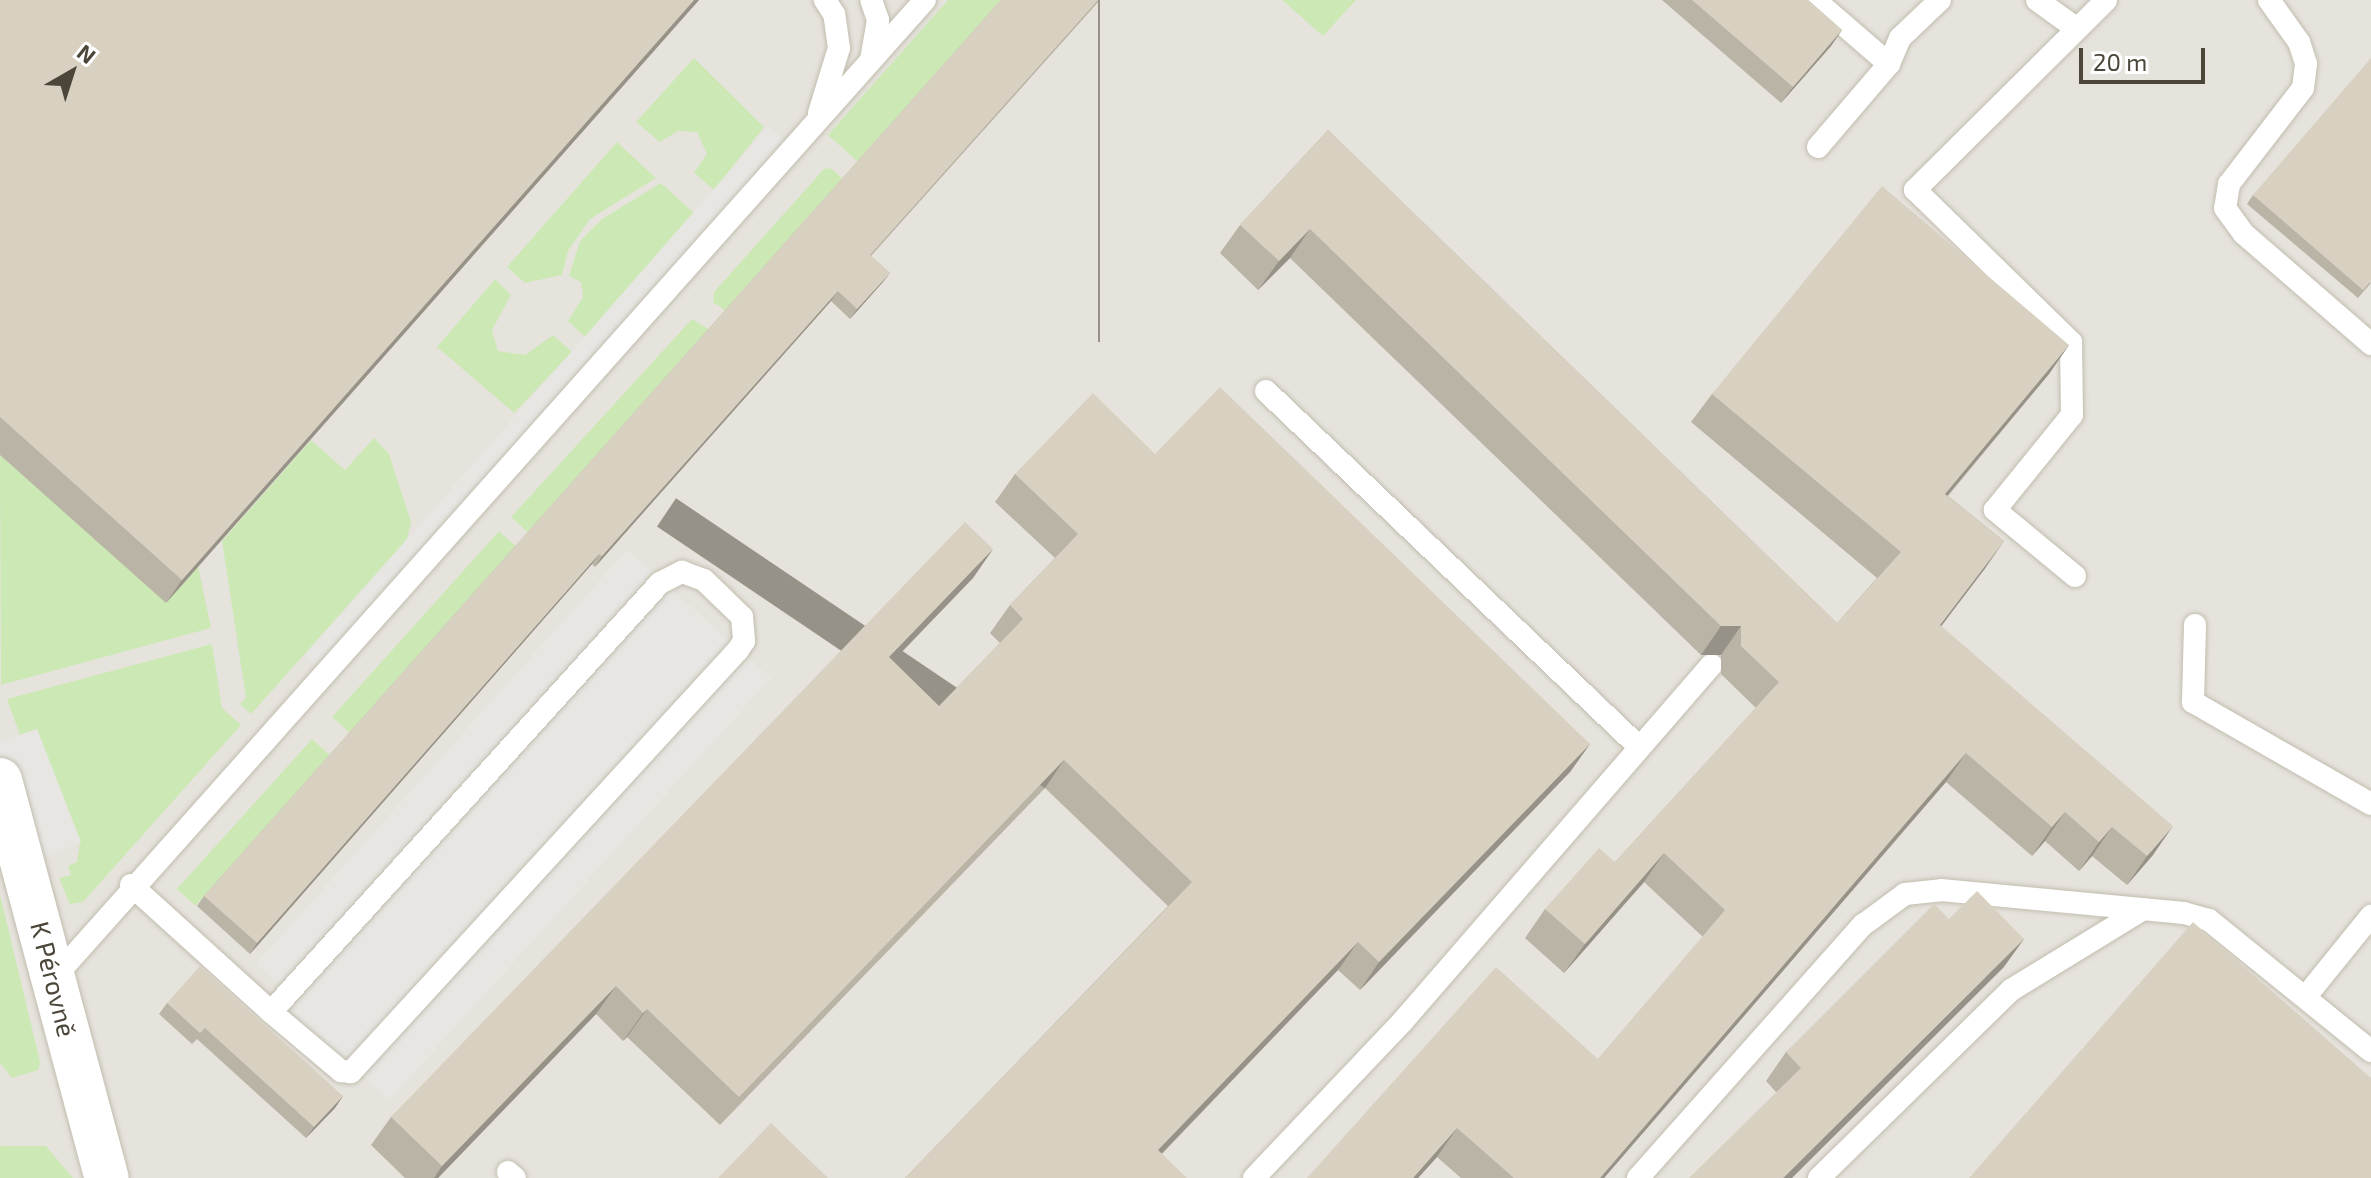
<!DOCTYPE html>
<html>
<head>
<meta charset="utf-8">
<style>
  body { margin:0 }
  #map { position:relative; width:2371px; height:1178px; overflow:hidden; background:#f6f4ec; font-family:"Exo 2",sans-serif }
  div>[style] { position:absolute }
  .industrial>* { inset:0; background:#e6e3dd; transform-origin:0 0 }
  .green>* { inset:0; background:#cce9b5; transform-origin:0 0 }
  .parking>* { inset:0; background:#e8e6e3 }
  .roads { filter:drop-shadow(0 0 2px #c2bdae) drop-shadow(0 0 2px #c2bdae) }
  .service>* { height:22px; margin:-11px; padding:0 11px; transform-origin:11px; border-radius:11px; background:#fff }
  .minor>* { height:44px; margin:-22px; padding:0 22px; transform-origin:22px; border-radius:22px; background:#fff }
  .wall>* { inset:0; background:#bab4a6 }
  .shaded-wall>* { inset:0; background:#979287; transform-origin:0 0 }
  .building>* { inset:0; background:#d8d1c1 }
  span { translate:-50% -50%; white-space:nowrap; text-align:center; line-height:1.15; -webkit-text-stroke:6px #fff; paint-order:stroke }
  .street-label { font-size:26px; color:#4b4639 }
  .north { position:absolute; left:32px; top:32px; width:80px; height:80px; -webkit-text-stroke:6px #fff; paint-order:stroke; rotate:39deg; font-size:22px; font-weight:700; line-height:32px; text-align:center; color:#4b4639 }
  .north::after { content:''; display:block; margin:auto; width:28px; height:36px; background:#4b4639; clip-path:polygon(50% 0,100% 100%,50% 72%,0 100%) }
  .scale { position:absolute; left:2079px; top:48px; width:126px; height:36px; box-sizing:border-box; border:4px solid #4b4639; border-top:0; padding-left:10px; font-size:24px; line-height:28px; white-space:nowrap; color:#4b4639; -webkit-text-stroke:6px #fff; paint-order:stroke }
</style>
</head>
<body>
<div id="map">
  <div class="industrial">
    <div style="left:0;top:0;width:2371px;height:1178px"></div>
  </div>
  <div class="green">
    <div style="clip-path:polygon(948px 0,1003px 0,877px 179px,828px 135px)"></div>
    <div style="clip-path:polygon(1282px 0,1356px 0,1323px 36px)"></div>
    <div style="clip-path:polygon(694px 58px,764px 127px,714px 190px,694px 173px,707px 154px,697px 132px,678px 131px,660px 142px,636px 122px)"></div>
    <div style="clip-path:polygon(617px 142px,656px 178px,590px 219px,568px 251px,562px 275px,525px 283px,507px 267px)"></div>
    <div style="clip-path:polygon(831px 168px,844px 180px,726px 311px,713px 302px,714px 292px,824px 169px)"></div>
    <div style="clip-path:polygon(661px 183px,694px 213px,585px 337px,568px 321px,583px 297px,581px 282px,569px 276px,580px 241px,602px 219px)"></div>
    <div style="clip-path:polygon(495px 279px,511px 295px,492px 330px,498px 351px,525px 355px,553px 335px,572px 352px,514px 413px,437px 347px)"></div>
    <div style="clip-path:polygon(692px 319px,710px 330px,535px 539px,511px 517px)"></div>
    <div style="clip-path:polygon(374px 438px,389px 454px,411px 522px,407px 539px,251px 714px,240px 704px,246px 698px,222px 541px,311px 440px,345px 470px)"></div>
    <div style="clip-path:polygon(0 454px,198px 566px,211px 628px,1px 685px)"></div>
    <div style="clip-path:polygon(499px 531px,522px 552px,350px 733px,332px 717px)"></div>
    <div style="clip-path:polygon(212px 644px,222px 708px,241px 725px,83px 902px,70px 904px,59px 878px,71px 875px,68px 866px,77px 862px,80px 842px,37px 729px,20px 735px,7px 699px)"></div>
    <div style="left:312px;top:739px;width:25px;height:202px;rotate:42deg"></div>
    <div style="clip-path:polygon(0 894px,40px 1062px,38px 1070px,12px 1078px,0 1063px)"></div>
    <div style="clip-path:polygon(0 1140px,1px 1146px,46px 1146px,73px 1178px,0 1178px)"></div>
  </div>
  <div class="parking">
    <div style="clip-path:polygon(769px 126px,786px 142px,319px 670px,305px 656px)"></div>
    <div style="clip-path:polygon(627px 550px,771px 678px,389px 1100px,296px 1017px,275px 981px,256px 964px)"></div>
    <div style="clip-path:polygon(37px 729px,81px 842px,26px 864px,0 780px,0 742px)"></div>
  </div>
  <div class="roads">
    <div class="service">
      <div style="left:1815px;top:0;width:98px;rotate:40.9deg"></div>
      <div style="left:2037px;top:0;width:49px;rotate:35.9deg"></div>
      <div style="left:2269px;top:0;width:52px;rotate:54.5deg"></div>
      <div style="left:2299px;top:42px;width:23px;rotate:72deg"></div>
      <div style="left:2306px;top:64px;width:24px;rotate:97deg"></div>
      <div style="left:2303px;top:88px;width:121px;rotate:127.6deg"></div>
      <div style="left:2229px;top:184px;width:24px;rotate:99deg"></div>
      <div style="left:2225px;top:208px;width:32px;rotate:54deg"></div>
      <div style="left:2244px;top:234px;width:168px;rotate:40.9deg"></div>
      <div style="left:871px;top:60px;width:41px;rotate:-80.1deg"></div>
      <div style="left:878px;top:20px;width:21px;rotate:-109deg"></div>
      <div style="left:819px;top:113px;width:68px;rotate:-72.9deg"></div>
      <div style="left:839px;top:48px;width:34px;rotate:-98deg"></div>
      <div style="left:834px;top:14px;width:17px;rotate:-123deg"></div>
      <div style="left:1818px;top:147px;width:109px;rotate:-49.5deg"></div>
      <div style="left:1889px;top:64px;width:28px;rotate:-67deg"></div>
      <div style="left:1900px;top:38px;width:55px;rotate:-43.5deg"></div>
      <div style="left:1266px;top:391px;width:516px;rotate:43.66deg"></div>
      <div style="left:682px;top:572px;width:23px;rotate:20deg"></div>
      <div style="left:704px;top:580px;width:53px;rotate:44.2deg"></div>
      <div style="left:742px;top:617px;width:24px;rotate:85deg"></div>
      <div style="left:744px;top:641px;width:11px;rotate:124deg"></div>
      <div style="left:738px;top:650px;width:573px;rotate:132.52deg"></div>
      <div style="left:351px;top:1072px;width:10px;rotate:-174deg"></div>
      <div style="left:341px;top:1071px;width:92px;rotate:-139.9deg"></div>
      <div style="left:271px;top:1012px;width:579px;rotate:-47.8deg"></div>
      <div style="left:660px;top:583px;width:25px;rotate:-27deg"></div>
      <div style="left:2075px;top:576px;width:104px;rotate:-140.5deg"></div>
      <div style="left:1995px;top:510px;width:122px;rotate:-51deg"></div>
      <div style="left:2072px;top:415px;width:73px;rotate:-90.8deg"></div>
      <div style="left:2071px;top:342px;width:218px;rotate:-135.7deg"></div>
      <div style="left:1915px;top:190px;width:269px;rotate:-44.8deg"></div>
      <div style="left:2195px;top:625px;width:77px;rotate:91.5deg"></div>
      <div style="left:2193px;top:702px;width:205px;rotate:29.8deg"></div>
      <div style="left:131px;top:885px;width:189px;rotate:42.2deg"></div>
      <div style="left:53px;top:979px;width:1311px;rotate:-48.31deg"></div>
      <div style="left:2307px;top:995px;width:102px;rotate:-51deg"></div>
      <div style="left:508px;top:1172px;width:9px;rotate:41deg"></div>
      <div style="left:1254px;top:1178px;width:216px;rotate:-46.5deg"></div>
      <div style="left:1403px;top:1021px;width:471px;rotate:-49.1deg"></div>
      <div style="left:1638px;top:1178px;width:339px;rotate:-48.4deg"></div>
      <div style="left:1863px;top:925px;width:52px;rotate:-36.4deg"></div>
      <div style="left:1905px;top:894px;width:36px;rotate:-6deg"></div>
      <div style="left:1941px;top:890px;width:244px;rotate:5.4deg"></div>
      <div style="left:2184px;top:913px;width:26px;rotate:16deg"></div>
      <div style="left:2209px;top:920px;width:208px;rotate:39deg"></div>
      <div style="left:1819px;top:1178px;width:269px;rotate:-44.4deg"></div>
      <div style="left:2011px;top:990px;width:155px;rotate:-31.5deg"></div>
    </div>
    <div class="minor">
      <div style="left:0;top:780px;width:412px;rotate:75deg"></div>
    </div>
  </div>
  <div class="wall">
    <div style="clip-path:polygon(0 0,699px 0,166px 603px,0 455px)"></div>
    <div style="clip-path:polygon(1001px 0,1100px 0,871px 256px,890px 273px,882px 283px,850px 319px,831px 301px,595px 567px,592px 564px,250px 954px,197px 906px,204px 896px)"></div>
    <div style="clip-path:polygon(1662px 0,1808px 0,1842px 30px,1831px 46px,1781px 103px)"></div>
    <div style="clip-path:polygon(1328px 130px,1837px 623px,1877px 578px,1691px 422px,1712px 394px,2069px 345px,2049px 374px,1948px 496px,2004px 541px,1941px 626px,2153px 855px,2127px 885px,2092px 856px,2079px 871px,2045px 841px,2032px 856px,1946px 782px,1604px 1178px,1461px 1178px,1437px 1157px,1418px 1178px,1307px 1178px,1598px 1059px,1703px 937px,1644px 882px,1564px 973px,1525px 938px,1545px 909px,1615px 862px,1756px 708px,1721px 674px,1721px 655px,1701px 655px,1290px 258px,1258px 290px,1220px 253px,1240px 225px)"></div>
    <div style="clip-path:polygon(2253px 195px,2371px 283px,2358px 298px,2247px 204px)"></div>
    <div style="clip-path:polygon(1155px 454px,1590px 744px,1570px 772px,1360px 990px,1338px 970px,1162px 1154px,905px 1178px,1168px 906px,1045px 788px,720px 1125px,627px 1037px,623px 1041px,596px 1014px,438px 1178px,405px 1178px,371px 1145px,391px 1117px,993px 549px,973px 578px,893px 661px,939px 706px,1000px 643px,990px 633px,1010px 605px,1055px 558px,995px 502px,1015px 474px)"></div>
    <div style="clip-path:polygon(1949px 919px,2024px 939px,2003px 968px,1776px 1092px,1766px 1081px,1786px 1052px)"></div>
    <div style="clip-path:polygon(167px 1003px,343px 1096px,335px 1108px,306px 1138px,197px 1039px,192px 1044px,159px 1014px)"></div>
  </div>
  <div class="shaded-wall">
    <div style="clip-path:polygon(694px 0,699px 0,166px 603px,182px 580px)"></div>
    <div style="left:1098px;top:0;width:2px;height:342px"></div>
    <div style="clip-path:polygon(1842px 30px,1831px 46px,1781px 103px,1793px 87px)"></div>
    <div style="clip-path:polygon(1310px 229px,1290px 258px,1258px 290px,1279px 261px)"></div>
    <div style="clip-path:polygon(890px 273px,882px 283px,850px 319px,857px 309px)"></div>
    <div style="clip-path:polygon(838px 291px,831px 301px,595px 567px,602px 556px)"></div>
    <div style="clip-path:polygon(2069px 345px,2049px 374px,1925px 522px,1945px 494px)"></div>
    <div style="clip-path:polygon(2004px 541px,1984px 570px,1920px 654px,1940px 625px)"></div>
    <div style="clip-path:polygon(993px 549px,973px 578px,869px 686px,889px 657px)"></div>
    <div style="clip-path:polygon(599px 554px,592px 564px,250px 954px,257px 943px)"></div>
    <div style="clip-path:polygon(1721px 626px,1741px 626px,1721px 655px,1701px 655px)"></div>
    <div style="clip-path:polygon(1590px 744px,1570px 772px,1360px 990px,1379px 962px)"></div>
    <div style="clip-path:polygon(1966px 753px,1946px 782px,1604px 1178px,1600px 1178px)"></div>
    <div style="left:1064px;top:760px;width:34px;height:468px;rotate:124deg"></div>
    <div style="clip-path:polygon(2065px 812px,2045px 841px,2032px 856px,2052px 827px)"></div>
    <div style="clip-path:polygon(2173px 826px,2153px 855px,2127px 885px,2147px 856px)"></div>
    <div style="clip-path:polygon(2112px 827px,2092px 856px,2079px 871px,2099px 842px)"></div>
    <div style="clip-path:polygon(1664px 853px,1644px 882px,1564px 973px,1585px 944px)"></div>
    <div style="clip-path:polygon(2024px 939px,2003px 968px,1792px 1178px,1783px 1178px)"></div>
    <div style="clip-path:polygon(1358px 942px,1338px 970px,1138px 1178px,1158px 1150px)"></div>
    <div style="clip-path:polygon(616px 986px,596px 1014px,438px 1178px,434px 1178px,442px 1166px)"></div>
    <div style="clip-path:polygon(647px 1009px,627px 1037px,623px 1041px,643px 1013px)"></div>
    <div style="clip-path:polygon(343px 1096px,335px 1108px,306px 1138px,314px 1127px)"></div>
    <div style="clip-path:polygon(1457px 1128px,1437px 1157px,1418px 1178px,1413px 1178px)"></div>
  </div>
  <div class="building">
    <div style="clip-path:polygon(0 0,694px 0,182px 580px,0 417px)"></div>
    <div style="clip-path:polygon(1001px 0,1098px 0,870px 255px,890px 273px,857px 309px,838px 291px,602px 556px,599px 554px,257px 943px,204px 896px)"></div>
    <div style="clip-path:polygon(1692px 0,1808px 0,1842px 30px,1793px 87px)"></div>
    <div style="clip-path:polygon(2371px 58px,2371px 281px,2363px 290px,2253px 195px)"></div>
    <div style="clip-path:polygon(1328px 130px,1837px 623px,1901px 552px,1712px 394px,1882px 186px,2069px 345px,1945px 494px,2004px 541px,1940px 625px,2173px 826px,2147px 856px,2112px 827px,2099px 842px,2065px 812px,2052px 827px,1966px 753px,1600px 1178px,1514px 1178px,1457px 1128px,1413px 1178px,1307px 1178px,1496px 967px,1598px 1059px,1725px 910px,1664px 853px,1585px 944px,1545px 909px,1599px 848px,1615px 862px,1779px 682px,1741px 646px,1741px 626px,1721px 626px,1310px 229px,1279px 261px,1240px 225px)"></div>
    <div style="clip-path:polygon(1220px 387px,1590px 744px,1379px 962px,1358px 942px,1158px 1150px,1187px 1178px,905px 1178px,1192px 882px,1064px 760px,739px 1097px,647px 1009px,643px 1013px,616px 986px,442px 1166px,391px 1117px,965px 522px,993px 549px,889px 657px,939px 706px,973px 671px,1023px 619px,1010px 605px,1078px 534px,1015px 474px,1093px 393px,1155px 454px)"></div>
    <div style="clip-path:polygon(1977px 891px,2024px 939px,1783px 1178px,1689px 1178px,1801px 1068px,1786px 1052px,1934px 904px,1949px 919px)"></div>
    <div style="clip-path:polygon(2193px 922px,2371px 1078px,2371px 1178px,1969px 1178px)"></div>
    <div style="clip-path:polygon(200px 966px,343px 1096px,314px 1127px,205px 1028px,200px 1033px,167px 1003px)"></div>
    <div style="clip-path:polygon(771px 1123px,828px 1178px,718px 1178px)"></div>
  </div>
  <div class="street-label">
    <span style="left:54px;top:979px;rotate:76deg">K Pérovně</span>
  </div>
  <div class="north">N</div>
  <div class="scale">20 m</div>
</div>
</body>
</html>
